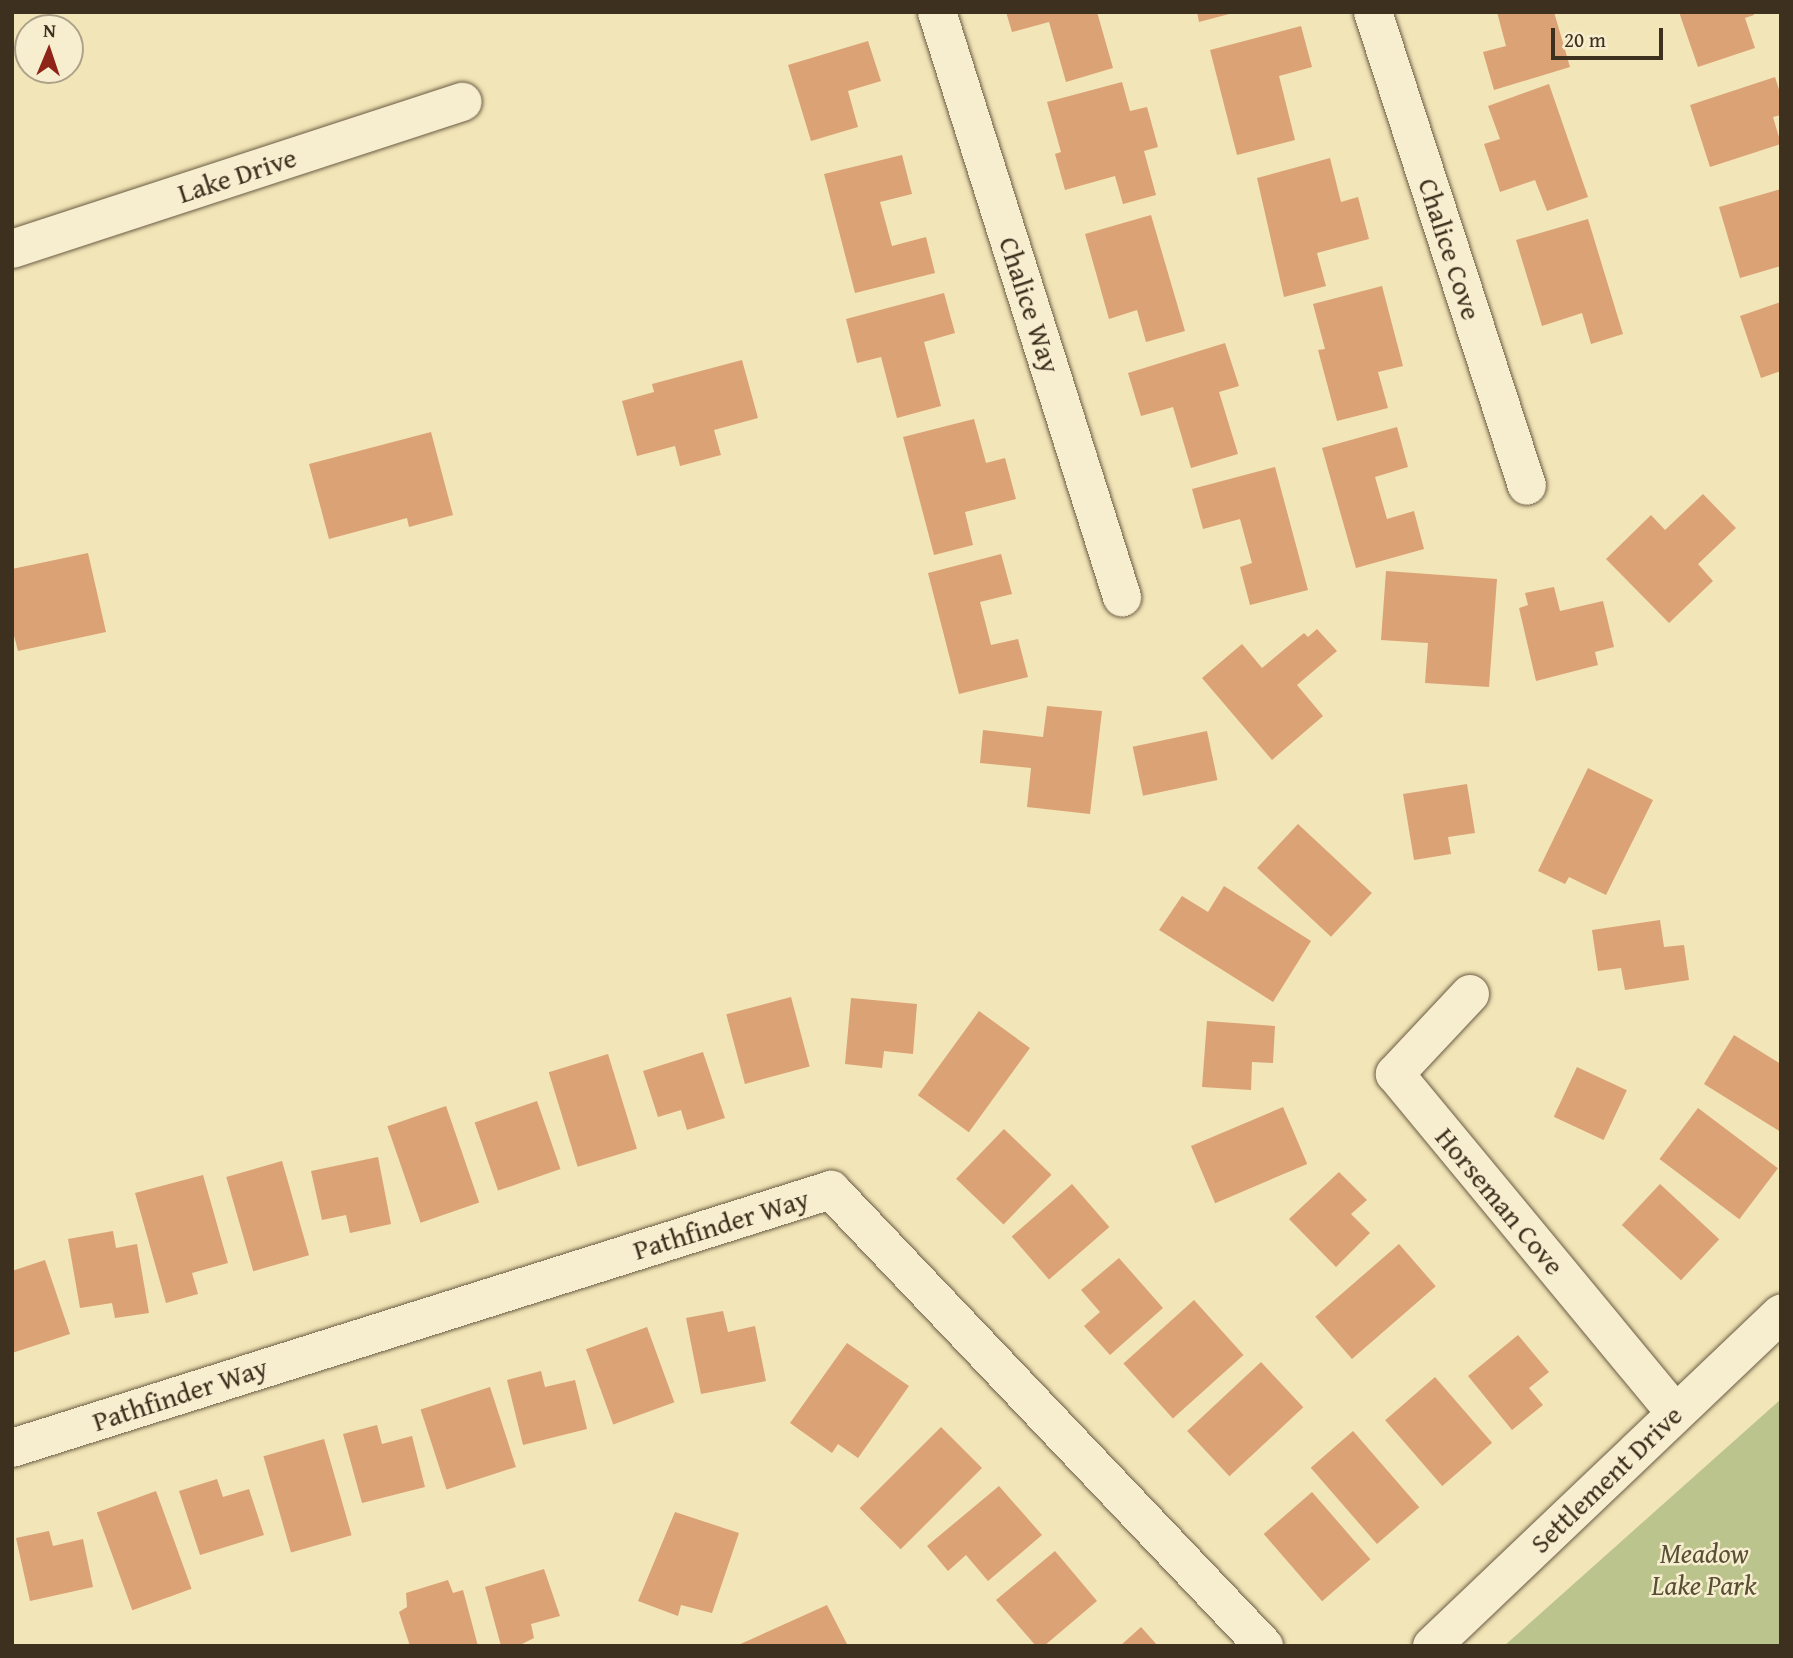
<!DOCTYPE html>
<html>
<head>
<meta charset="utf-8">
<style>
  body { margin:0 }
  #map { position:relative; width:1793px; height:1658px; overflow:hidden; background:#f2e5b7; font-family:"Gentium Book Plus",serif }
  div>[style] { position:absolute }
  .green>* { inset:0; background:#bcc48d }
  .building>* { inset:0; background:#dba276; transform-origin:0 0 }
  .roads { filter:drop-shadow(0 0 2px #6b5d44) drop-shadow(0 0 2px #6b5d44) }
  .minor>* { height:38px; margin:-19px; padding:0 19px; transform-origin:19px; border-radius:19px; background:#f7eed0 }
  .tertiary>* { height:38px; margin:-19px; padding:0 19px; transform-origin:19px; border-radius:19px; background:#f7eed0 }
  span { translate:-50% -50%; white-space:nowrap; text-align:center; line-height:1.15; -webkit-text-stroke:5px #f7eed0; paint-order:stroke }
  .street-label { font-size:28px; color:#3e301e }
  .park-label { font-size:28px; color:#574e34; font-style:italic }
  .frame { position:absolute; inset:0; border:14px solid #3e301e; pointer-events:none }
  .north { position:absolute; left:14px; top:14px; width:70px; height:70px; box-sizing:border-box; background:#f7eed0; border:2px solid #ada289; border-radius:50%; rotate:2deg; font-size:19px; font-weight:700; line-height:28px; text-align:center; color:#3e301e }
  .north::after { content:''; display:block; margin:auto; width:24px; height:32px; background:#8f2418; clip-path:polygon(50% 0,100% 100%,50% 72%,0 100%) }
  .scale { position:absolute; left:1551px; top:28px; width:112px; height:32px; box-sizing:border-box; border:4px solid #3e301e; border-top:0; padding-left:9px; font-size:21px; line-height:24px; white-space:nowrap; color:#3e301e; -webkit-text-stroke:5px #f7eed0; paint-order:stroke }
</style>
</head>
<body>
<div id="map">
  <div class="green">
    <div style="clip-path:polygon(1781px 1399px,1781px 1646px,1504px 1646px)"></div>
  </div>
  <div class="building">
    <div style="clip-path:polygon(1006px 12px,1097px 12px,1113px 68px,1066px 82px,1049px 22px,1012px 32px)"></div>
    <div style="clip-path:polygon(1197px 12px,1233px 12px,1233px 13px,1199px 22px)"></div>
    <div style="clip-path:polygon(1497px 12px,1554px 12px,1570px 67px,1494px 90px,1483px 52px,1506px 46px)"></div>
    <div style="clip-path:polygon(1679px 12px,1753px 12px,1754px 15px,1745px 18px,1755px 48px,1698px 67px)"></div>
    <div style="clip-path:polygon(1301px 26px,1312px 67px,1279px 76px,1295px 140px,1237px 155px,1210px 50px)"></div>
    <div style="clip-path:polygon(868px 41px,881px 81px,848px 91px,858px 127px,811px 141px,788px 65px)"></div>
    <div style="clip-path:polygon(1775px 77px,1781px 96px,1781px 115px,1773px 117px,1781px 144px,1710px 167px,1690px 105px)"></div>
    <div style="clip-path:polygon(1122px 82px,1130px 111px,1147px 107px,1158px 147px,1144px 151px,1156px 195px,1123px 204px,1115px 176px,1065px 190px,1055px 154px,1061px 152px,1047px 102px)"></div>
    <div style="clip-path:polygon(1549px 84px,1588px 197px,1547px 211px,1535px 180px,1500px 192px,1484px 144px,1500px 139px,1488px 106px)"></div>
    <div style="clip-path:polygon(902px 155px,912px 194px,880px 202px,892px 246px,926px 237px,935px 273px,855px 293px,824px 174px)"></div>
    <div style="clip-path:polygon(1330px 158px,1341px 202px,1358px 197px,1369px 239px,1317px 253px,1326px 286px,1284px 297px,1257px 178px)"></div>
    <div style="clip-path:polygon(1781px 189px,1781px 266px,1740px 278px,1719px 207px)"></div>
    <div style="clip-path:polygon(1151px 215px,1185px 331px,1146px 342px,1137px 310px,1109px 319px,1085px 234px)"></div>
    <div style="clip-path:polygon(1588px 219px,1623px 334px,1591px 344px,1582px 313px,1542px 326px,1516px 240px)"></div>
    <div style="clip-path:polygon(1382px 286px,1403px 366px,1378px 372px,1388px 408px,1337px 421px,1318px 350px,1325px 349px,1313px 304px)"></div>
    <div style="clip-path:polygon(944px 293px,955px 333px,924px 342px,941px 406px,897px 418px,881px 357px,857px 363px,846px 319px)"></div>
    <div style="clip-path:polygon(1781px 302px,1781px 371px,1761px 378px,1740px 316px)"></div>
    <div style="clip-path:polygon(1225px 343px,1239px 386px,1219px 392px,1238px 454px,1191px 468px,1173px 407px,1141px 416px,1128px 373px)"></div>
    <div style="clip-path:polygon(742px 360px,758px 418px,714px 430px,721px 455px,680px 466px,675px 446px,637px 456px,622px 401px,654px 392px,652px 384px)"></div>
    <div style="clip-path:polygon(974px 419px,986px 463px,1005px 458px,1016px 499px,965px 512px,973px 545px,934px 555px,903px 437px)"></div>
    <div style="clip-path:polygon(1397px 427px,1408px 467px,1375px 477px,1387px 519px,1414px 511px,1424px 549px,1356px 568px,1322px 448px)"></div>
    <div style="clip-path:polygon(431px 432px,453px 515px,409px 527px,407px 518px,329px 539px,309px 464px)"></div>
    <div style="clip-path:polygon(1275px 467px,1308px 590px,1250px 605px,1240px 567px,1252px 563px,1240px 519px,1203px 529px,1192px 489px)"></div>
    <div style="clip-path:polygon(1703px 494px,1736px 528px,1698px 564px,1713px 581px,1669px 623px,1606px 559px,1651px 515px,1665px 530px)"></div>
    <div style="clip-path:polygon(88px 553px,106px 632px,18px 651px,12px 628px,12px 569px)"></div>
    <div style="clip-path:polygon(1001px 554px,1012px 594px,980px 602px,991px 645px,1018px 639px,1028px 677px,959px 694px,928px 573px)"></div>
    <div style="clip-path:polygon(1386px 571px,1497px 579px,1489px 687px,1425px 683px,1428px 643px,1381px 640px)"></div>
    <div style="clip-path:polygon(1554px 587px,1560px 611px,1603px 601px,1614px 647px,1595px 652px,1598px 665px,1536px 681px,1519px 608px,1528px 605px,1525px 593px)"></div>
    <div style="clip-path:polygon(1317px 629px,1337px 651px,1297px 685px,1323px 716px,1272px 760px,1202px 678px,1242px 644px,1262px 668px,1304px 633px,1308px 637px)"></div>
    <div style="clip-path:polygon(1047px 706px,1102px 711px,1090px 814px,1027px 807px,1031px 768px,980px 763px,983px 730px,1043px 737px)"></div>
    <div style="left:1207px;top:731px;width:50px;height:76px;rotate:78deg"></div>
    <div style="clip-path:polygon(1588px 768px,1653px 800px,1606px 895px,1569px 877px,1565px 884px,1538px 871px)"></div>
    <div style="clip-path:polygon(1467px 784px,1475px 833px,1448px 837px,1451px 854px,1414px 860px,1403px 794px)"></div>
    <div style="left:1298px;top:824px;width:101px;height:60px;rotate:43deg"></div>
    <div style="clip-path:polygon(1224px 886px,1311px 941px,1273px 1002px,1159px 930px,1182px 896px,1208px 912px)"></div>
    <div style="clip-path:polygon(1660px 920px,1664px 947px,1684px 945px,1689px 980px,1625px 990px,1621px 968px,1598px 971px,1592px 930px)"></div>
    <div style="left:791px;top:997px;width:72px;height:67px;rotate:75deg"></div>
    <div style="clip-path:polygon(851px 998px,917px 1004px,913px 1054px,884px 1051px,882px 1068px,845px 1064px)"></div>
    <div style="left:979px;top:1011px;width:63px;height:104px;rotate:36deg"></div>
    <div style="clip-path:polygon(1207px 1021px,1275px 1026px,1273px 1063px,1252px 1062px,1251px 1090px,1202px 1087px)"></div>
    <div style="clip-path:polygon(1734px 1035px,1781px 1064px,1781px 1132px,1704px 1084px)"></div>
    <div style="clip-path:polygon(703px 1052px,725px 1118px,687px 1130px,681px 1110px,658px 1117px,643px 1071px)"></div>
    <div style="left:608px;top:1054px;width:99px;height:62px;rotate:73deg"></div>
    <div style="left:1577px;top:1067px;width:55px;height:55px;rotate:25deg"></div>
    <div style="left:537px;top:1101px;width:72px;height:66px;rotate:71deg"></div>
    <div style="left:446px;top:1106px;width:102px;height:62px;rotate:71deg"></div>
    <div style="left:1283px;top:1107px;width:62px;height:100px;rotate:67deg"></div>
    <div style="left:1698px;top:1108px;width:100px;height:64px;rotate:37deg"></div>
    <div style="left:1004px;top:1129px;width:66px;height:69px;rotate:44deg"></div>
    <div style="clip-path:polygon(378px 1157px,391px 1224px,350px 1233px,346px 1215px,322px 1220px,311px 1171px)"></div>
    <div style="left:282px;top:1161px;width:98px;height:58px;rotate:74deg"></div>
    <div style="clip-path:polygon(1339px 1172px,1367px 1200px,1351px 1214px,1370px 1233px,1336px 1267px,1289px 1219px)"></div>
    <div style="clip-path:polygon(203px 1175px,228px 1263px,192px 1273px,198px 1294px,166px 1303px,135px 1193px)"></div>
    <div style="left:1072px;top:1184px;width:57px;height:80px;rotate:49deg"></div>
    <div style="left:1660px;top:1184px;width:81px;height:56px;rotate:43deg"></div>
    <div style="clip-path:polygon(113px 1231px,116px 1248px,137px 1244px,149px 1313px,115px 1318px,112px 1303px,80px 1308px,68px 1239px)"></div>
    <div style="left:1399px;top:1244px;width:56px;height:111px;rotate:49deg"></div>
    <div style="clip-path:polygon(1119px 1258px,1163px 1308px,1110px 1355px,1084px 1326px,1100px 1312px,1081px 1290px)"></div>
    <div style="clip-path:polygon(45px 1260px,70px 1334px,12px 1353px,12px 1271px)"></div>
    <div style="left:1194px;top:1300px;width:74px;height:95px;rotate:48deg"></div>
    <div style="clip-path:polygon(723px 1311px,728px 1332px,755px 1326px,766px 1381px,701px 1394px,686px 1318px)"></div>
    <div style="left:647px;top:1327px;width:80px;height:65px;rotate:70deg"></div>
    <div style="clip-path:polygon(1518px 1335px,1549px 1372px,1529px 1388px,1543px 1405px,1512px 1430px,1468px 1376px)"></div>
    <div style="clip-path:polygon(847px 1343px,909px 1386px,858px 1458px,838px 1444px,832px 1453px,790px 1423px)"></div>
    <div style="left:1261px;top:1362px;width:62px;height:101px;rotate:47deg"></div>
    <div style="clip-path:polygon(541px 1371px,545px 1387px,575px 1380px,587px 1429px,523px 1445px,507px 1380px)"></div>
    <div style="left:1435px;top:1377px;width:87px;height:66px;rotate:49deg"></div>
    <div style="left:490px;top:1387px;width:84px;height:73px;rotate:72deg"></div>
    <div style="clip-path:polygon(377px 1425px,382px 1444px,412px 1436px,425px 1487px,362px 1503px,343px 1434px)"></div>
    <div style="left:941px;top:1427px;width:58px;height:115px;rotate:45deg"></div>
    <div style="left:1353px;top:1431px;width:101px;height:56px;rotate:49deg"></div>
    <div style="left:324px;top:1439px;width:100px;height:63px;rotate:74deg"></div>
    <div style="clip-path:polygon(217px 1479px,223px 1497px,249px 1489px,264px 1535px,200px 1555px,179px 1491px)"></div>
    <div style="clip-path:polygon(999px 1486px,1042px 1535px,988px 1581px,966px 1555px,948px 1571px,927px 1546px)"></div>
    <div style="left:156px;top:1491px;width:104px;height:63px;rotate:70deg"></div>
    <div style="left:1312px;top:1492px;width:89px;height:64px;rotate:49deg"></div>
    <div style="clip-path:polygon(675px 1512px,739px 1533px,712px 1613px,681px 1605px,678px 1616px,638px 1601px)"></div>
    <div style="clip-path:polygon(49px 1531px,53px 1546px,83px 1539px,93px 1587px,30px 1601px,16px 1538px)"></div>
    <div style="clip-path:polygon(1055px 1551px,1097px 1601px,1044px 1646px,1036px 1646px,996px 1600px)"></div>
    <div style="clip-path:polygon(544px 1569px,560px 1616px,531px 1624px,534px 1638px,518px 1646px,501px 1646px,485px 1587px)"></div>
    <div style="clip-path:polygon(448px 1580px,453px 1593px,463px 1590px,478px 1646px,410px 1646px,399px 1612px,407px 1607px,406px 1593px)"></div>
    <div style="clip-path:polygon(827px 1605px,848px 1646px,736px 1646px)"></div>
    <div style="clip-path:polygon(1141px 1627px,1158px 1646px,1120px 1646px)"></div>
  </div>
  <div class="roads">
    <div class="minor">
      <div style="left:937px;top:12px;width:614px;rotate:72.45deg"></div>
      <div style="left:1373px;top:12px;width:498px;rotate:72deg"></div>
      <div style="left:12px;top:249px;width:474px;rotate:-18.1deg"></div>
      <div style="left:1470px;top:994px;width:110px;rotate:133.2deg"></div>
      <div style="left:1395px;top:1074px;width:439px;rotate:50.4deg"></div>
      <div style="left:12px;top:1448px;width:859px;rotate:-17.49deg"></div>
      <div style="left:831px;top:1190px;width:629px;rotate:46.48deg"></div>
    </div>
    <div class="tertiary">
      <div style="left:1432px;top:1646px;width:482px;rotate:-43.6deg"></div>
    </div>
  </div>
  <div class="street-label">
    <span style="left:237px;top:175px;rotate:-18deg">Lake Drive</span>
    <span style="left:1450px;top:249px;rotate:72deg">Chalice Cove</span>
    <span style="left:1030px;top:305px;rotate:72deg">Chalice Way</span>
    <span style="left:1500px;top:1201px;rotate:50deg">Horseman Cove</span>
    <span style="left:721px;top:1224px;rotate:-17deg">Pathfinder Way</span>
    <span style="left:180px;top:1394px;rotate:-18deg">Pathfinder Way</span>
    <span style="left:1606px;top:1479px;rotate:-44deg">Settlement Drive</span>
  </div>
  <div class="park-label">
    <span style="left:1704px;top:1569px">Meadow<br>Lake Park</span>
  </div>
  <div class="frame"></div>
  <div class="north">N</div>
  <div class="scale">20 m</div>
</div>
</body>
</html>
